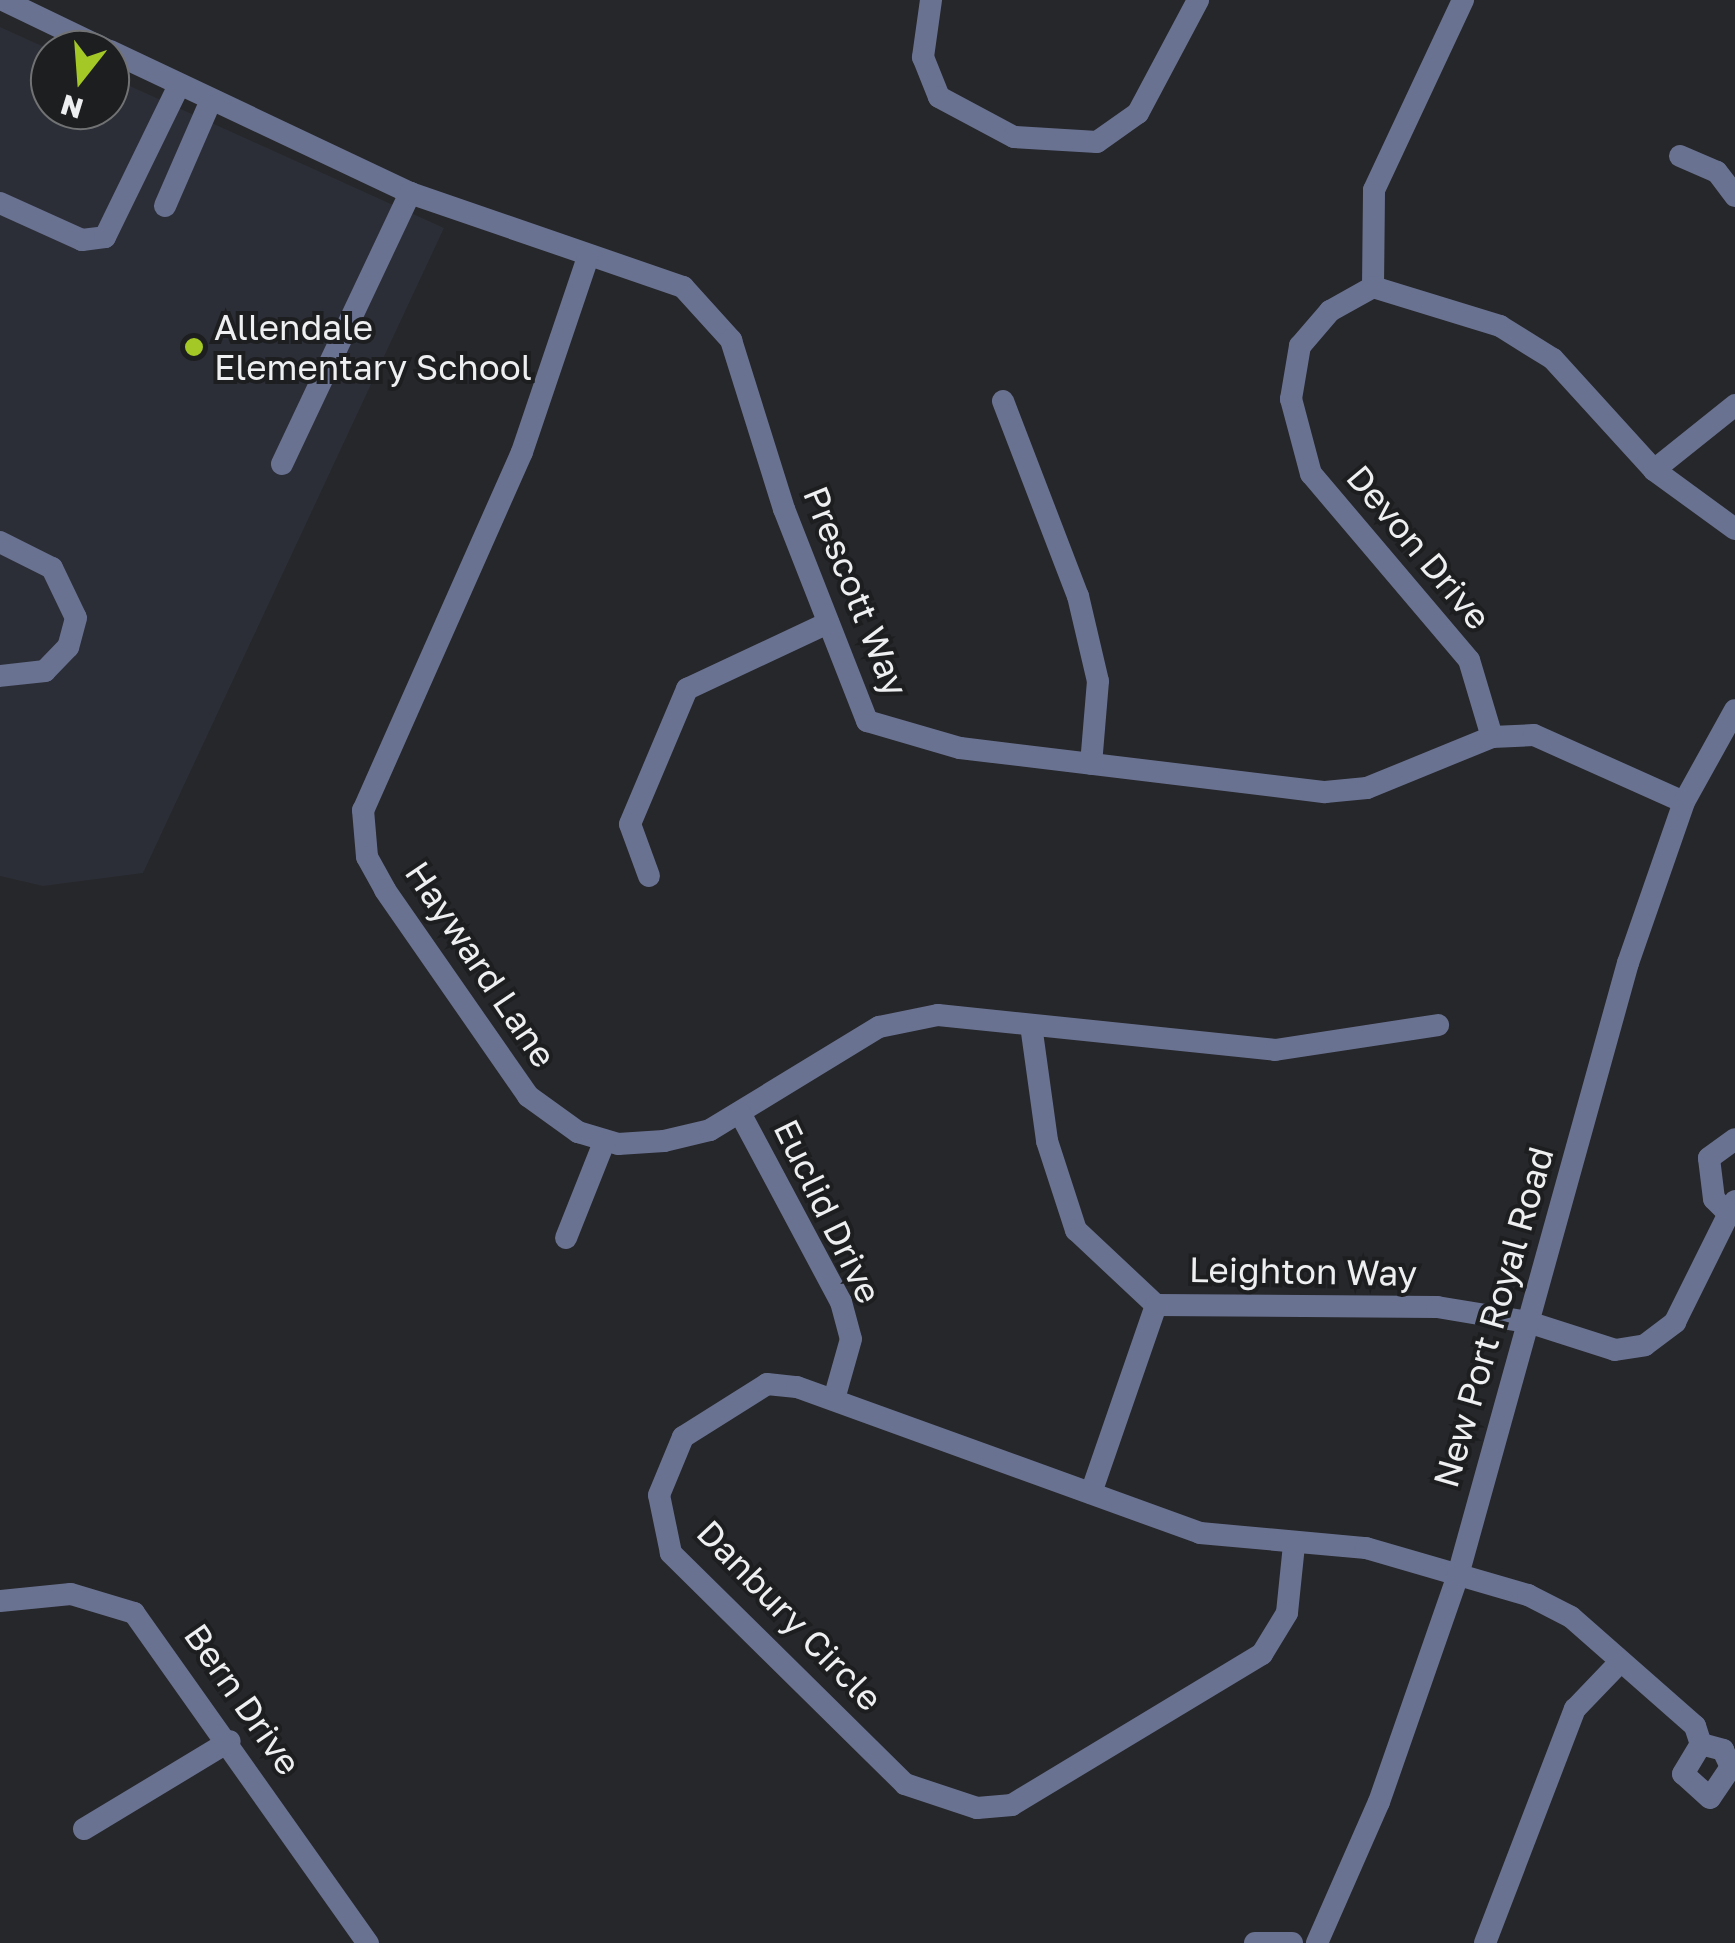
<!DOCTYPE html>
<html>
<head>
<meta charset="utf-8">
<style>
  body { margin:0 }
  #map { position:relative; width:1735px; height:1943px; overflow:hidden; background:#26272a; font-family:"Golos Text",sans-serif }
  div>[style] { position:absolute }
  .built>* { inset:0; background:#2c2e37 }
  .minor>* { height:22px; margin:-11px; padding:0 11px; transform-origin:11px; border-radius:11px; background:#6a7292 }
  .dots>* { width:28px; height:28px; translate:-50% -50%; box-sizing:border-box; border:5px solid #1d1e20; border-radius:50% }
  span { translate:-50% -50%; white-space:nowrap; text-align:center; line-height:1.15; -webkit-text-stroke:8px #1d1e20; paint-order:stroke }
  .poi-label { font-size:35px; color:#eeeff0 }
  .left { translate:0 -50%; text-align:left }
  .street-label { font-size:35px; color:#eeeff0 }
  .north { position:absolute; left:30px; top:30px; width:100px; height:100px; box-sizing:border-box; background:#1d1e20; border:2px solid #717273; border-radius:50%; rotate:197deg; font-size:28px; font-weight:700; line-height:40px; text-align:center; color:#eeeff0 }
  .north::after { content:''; display:block; margin:auto; width:35px; height:45px; background:#a4c825; clip-path:polygon(50% 0,100% 100%,50% 72%,0 100%) }
</style>
</head>
<body>
<div id="map">
  <div class="built">
    <div style="clip-path:polygon(0 27px,51px 50px,50px 110px,110px 110px,110px 77px,444px 228px,143px 873px,43px 886px,0 876px)"></div>
  </div>
  <div class="minor">
    <div style="left:3px;top:0;width:115px;rotate:25.7deg"></div>
    <div style="left:931px;top:0;width:58px;rotate:98deg"></div>
    <div style="left:923px;top:57px;width:43px;rotate:68.2deg"></div>
    <div style="left:939px;top:97px;width:85px;rotate:28.1deg"></div>
    <div style="left:1014px;top:137px;width:83px;rotate:3.4deg"></div>
    <div style="left:1097px;top:142px;width:50px;rotate:-35.3deg"></div>
    <div style="left:1138px;top:113px;width:128px;rotate:-62deg"></div>
    <div style="left:110px;top:51px;width:332px;rotate:25.3deg"></div>
    <div style="left:410px;top:193px;width:289px;rotate:19deg"></div>
    <div style="left:683px;top:287px;width:72px;rotate:47.8deg"></div>
    <div style="left:731px;top:340px;width:177px;rotate:72.6deg"></div>
    <div style="left:784px;top:509px;width:228px;rotate:68.6deg"></div>
    <div style="left:867px;top:721px;width:97px;rotate:16.2deg"></div>
    <div style="left:960px;top:748px;width:368px;rotate:6.9deg"></div>
    <div style="left:1325px;top:792px;width:42px;rotate:-5.4deg"></div>
    <div style="left:1367px;top:788px;width:135px;rotate:-22.2deg"></div>
    <div style="left:1492px;top:737px;width:42px;rotate:-2.7deg"></div>
    <div style="left:1534px;top:735px;width:164px;rotate:24.1deg"></div>
    <div style="left:1680px;top:156px;width:40px;rotate:23.4deg"></div>
    <div style="left:1717px;top:172px;width:30px;rotate:53deg"></div>
    <div style="left:0;top:203px;width:90px;rotate:24.3deg"></div>
    <div style="left:82px;top:240px;width:23px;rotate:-7deg"></div>
    <div style="left:105px;top:237px;width:169px;rotate:-64deg"></div>
    <div style="left:165px;top:206px;width:116px;rotate:-66.5deg"></div>
    <div style="left:587px;top:260px;width:203px;rotate:108.7deg"></div>
    <div style="left:522px;top:452px;width:392px;rotate:113.9deg"></div>
    <div style="left:363px;top:810px;width:47px;rotate:85.1deg"></div>
    <div style="left:367px;top:857px;width:38px;rotate:61deg"></div>
    <div style="left:385px;top:890px;width:251px;rotate:55.2deg"></div>
    <div style="left:528px;top:1096px;width:62px;rotate:35.8deg"></div>
    <div style="left:578px;top:1132px;width:42px;rotate:16.7deg"></div>
    <div style="left:618px;top:1144px;width:46px;rotate:-3.7deg"></div>
    <div style="left:664px;top:1141px;width:47px;rotate:-13.4deg"></div>
    <div style="left:710px;top:1130px;width:198px;rotate:-31.4deg"></div>
    <div style="left:879px;top:1027px;width:60px;rotate:-11.5deg"></div>
    <div style="left:938px;top:1015px;width:339px;rotate:5.9deg"></div>
    <div style="left:1275px;top:1050px;width:165px;rotate:-8.7deg"></div>
    <div style="left:1373px;top:287px;width:97px;rotate:-89.4deg"></div>
    <div style="left:1374px;top:190px;width:210px;rotate:-64.9deg"></div>
    <div style="left:1003px;top:401px;width:209px;rotate:69deg"></div>
    <div style="left:1078px;top:596px;width:87px;rotate:76.8deg"></div>
    <div style="left:1098px;top:681px;width:83px;rotate:94.8deg"></div>
    <div style="left:282px;top:464px;width:300px;rotate:-64.7deg"></div>
    <div style="left:1654px;top:470px;width:104px;rotate:-38.7deg"></div>
    <div style="left:0;top:542px;width:58px;rotate:26.6deg"></div>
    <div style="left:52px;top:568px;width:55px;rotate:64.4deg"></div>
    <div style="left:76px;top:618px;width:30px;rotate:105deg"></div>
    <div style="left:68px;top:647px;width:33px;rotate:134deg"></div>
    <div style="left:45px;top:671px;width:45px;rotate:173.7deg"></div>
    <div style="left:1492px;top:737px;width:80px;rotate:-106.6deg"></div>
    <div style="left:1469px;top:660px;width:244px;rotate:-130.3deg"></div>
    <div style="left:1311px;top:474px;width:78px;rotate:-104.9deg"></div>
    <div style="left:1291px;top:399px;width:54px;rotate:-80.4deg"></div>
    <div style="left:1300px;top:346px;width:46px;rotate:-49.4deg"></div>
    <div style="left:1330px;top:311px;width:49px;rotate:-29.2deg"></div>
    <div style="left:1373px;top:287px;width:133px;rotate:17.1deg"></div>
    <div style="left:1500px;top:326px;width:62px;rotate:31.9deg"></div>
    <div style="left:1553px;top:359px;width:150px;rotate:47.7deg"></div>
    <div style="left:1654px;top:470px;width:100px;rotate:36.1deg"></div>
    <div style="left:649px;top:876px;width:55px;rotate:-110.1deg"></div>
    <div style="left:630px;top:824px;width:147px;rotate:-67.1deg"></div>
    <div style="left:687px;top:689px;width:156px;rotate:-25.1deg"></div>
    <div style="left:1031px;top:1025px;width:117px;rotate:82.1deg"></div>
    <div style="left:1047px;top:1141px;width:94px;rotate:72deg"></div>
    <div style="left:1076px;top:1230px;width:110px;rotate:43.2deg"></div>
    <div style="left:1156px;top:1305px;width:281px;rotate:0.4deg"></div>
    <div style="left:1437px;top:1307px;width:92px;rotate:9.4deg"></div>
    <div style="left:1528px;top:1322px;width:91px;rotate:17.8deg"></div>
    <div style="left:1615px;top:1350px;width:30px;rotate:-9deg"></div>
    <div style="left:1645px;top:1345px;width:38px;rotate:-37deg"></div>
    <div style="left:1675px;top:1322px;width:135px;rotate:-63.6deg"></div>
    <div style="left:740px;top:1113px;width:214px;rotate:61.9deg"></div>
    <div style="left:841px;top:1302px;width:38px;rotate:75deg"></div>
    <div style="left:851px;top:1339px;width:62px;rotate:105.8deg"></div>
    <div style="left:1727px;top:1212px;width:18px;rotate:-135deg"></div>
    <div style="left:1714px;top:1199px;width:41px;rotate:-97deg"></div>
    <div style="left:1709px;top:1158px;width:32px;rotate:-36deg"></div>
    <div style="left:566px;top:1238px;width:105px;rotate:-68.3deg"></div>
    <div style="left:1091px;top:1493px;width:199px;rotate:-70.9deg"></div>
    <div style="left:1294px;top:1545px;width:68px;rotate:95.9deg"></div>
    <div style="left:1287px;top:1613px;width:48px;rotate:121.4deg"></div>
    <div style="left:1262px;top:1654px;width:292px;rotate:148.9deg"></div>
    <div style="left:1012px;top:1805px;width:35px;rotate:175deg"></div>
    <div style="left:977px;top:1808px;width:76px;rotate:-161.6deg"></div>
    <div style="left:905px;top:1784px;width:329px;rotate:-135.4deg"></div>
    <div style="left:671px;top:1553px;width:59px;rotate:-101.7deg"></div>
    <div style="left:659px;top:1495px;width:63px;rotate:-67.5deg"></div>
    <div style="left:683px;top:1437px;width:99px;rotate:-32.2deg"></div>
    <div style="left:767px;top:1384px;width:30px;rotate:6deg"></div>
    <div style="left:797px;top:1387px;width:429px;rotate:19.9deg"></div>
    <div style="left:1200px;top:1533px;width:167px;rotate:5.2deg"></div>
    <div style="left:1366px;top:1548px;width:169px;rotate:16.2deg"></div>
    <div style="left:1528px;top:1595px;width:48px;rotate:27.1deg"></div>
    <div style="left:1571px;top:1617px;width:165px;rotate:41.3deg"></div>
    <div style="left:1695px;top:1726px;width:19px;rotate:72deg"></div>
    <div style="left:1701px;top:1744px;width:23px;rotate:15deg"></div>
    <div style="left:1723px;top:1750px;width:19px;rotate:65deg"></div>
    <div style="left:1731px;top:1767px;width:37px;rotate:124deg"></div>
    <div style="left:1710px;top:1798px;width:36px;rotate:-138deg"></div>
    <div style="left:1683px;top:1774px;width:35px;rotate:-59deg"></div>
    <div style="left:0;top:1601px;width:71px;rotate:-5.6deg"></div>
    <div style="left:71px;top:1594px;width:66px;rotate:16.8deg"></div>
    <div style="left:134px;top:1613px;width:405px;rotate:54.7deg"></div>
    <div style="left:84px;top:1829px;width:170px;rotate:-31.1deg"></div>
    <div style="left:1255px;top:1943px;width:37px"></div>
    <div style="left:1317px;top:1943px;width:154px;rotate:-66.3deg"></div>
    <div style="left:1379px;top:1802px;width:240px;rotate:-70.8deg"></div>
    <div style="left:1458px;top:1575px;width:635px;rotate:-74.48deg"></div>
    <div style="left:1628px;top:963px;width:170px;rotate:-70.8deg"></div>
    <div style="left:1684px;top:802px;width:105px;rotate:-61deg"></div>
    <div style="left:1485px;top:1943px;width:251px;rotate:-69deg"></div>
    <div style="left:1575px;top:1709px;width:66px;rotate:-46.2deg"></div>
  </div>
  <div class="dots">
    <div style="left:194px;top:347px;background:#a4c825"></div>
  </div>
  <div class="poi-label">
    <span class="left" style="left:214px;top:347px">Allendale<br>Elementary School</span>
  </div>
  <div class="street-label">
    <span style="left:1419px;top:547px;rotate:50deg">Devon Drive</span>
    <span style="left:856px;top:591px;rotate:68deg">Prescott Way</span>
    <span style="left:481px;top:964px;rotate:56deg">Hayward Lane</span>
    <span style="left:828px;top:1211px;rotate:64deg">Euclid Drive</span>
    <span style="left:1303px;top:1271px;rotate:1deg">Leighton Way</span>
    <span style="left:1493px;top:1317px;rotate:-74deg">New Port Royal Road</span>
    <span style="left:790px;top:1615px;rotate:46deg">Danbury Circle</span>
    <span style="left:243px;top:1699px;rotate:55deg">Bern Drive</span>
  </div>
  <div class="north">N</div>
</div>
</body>
</html>
